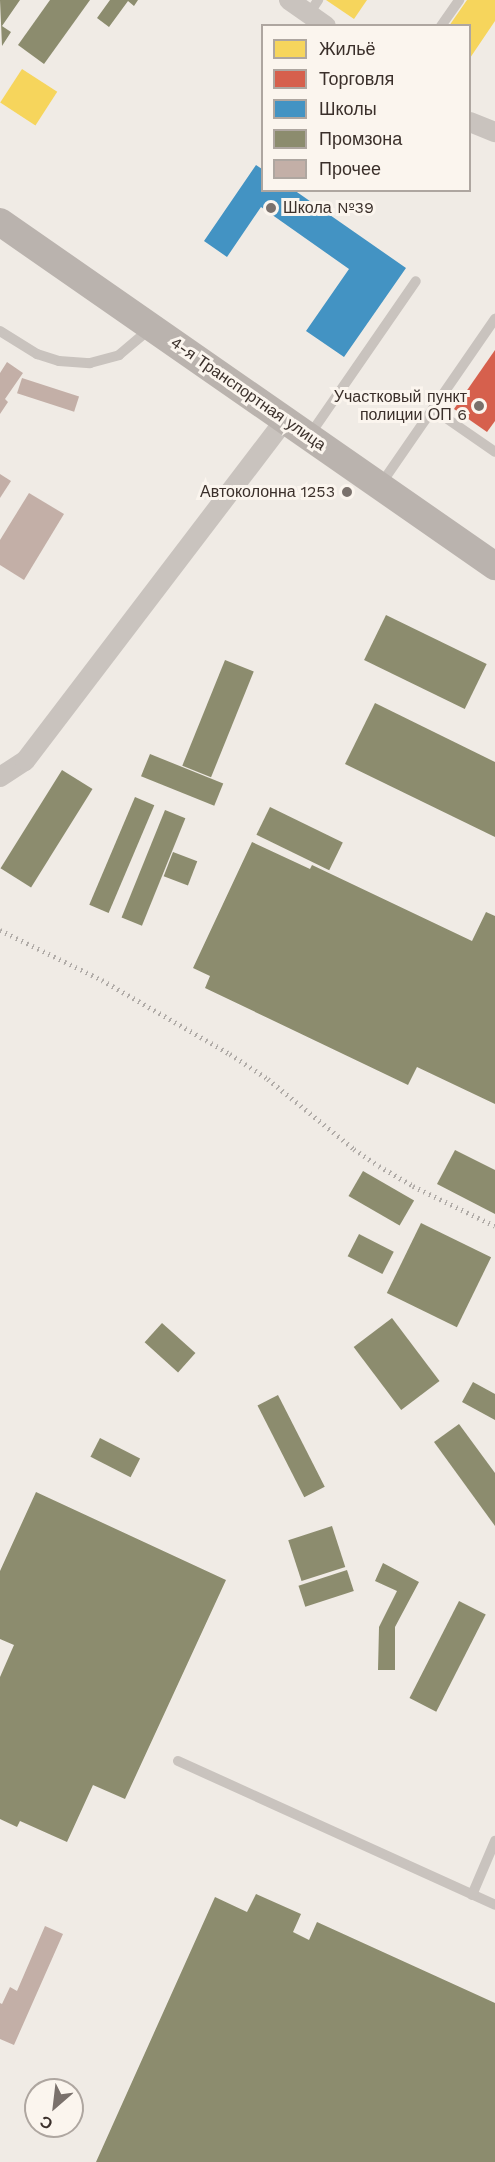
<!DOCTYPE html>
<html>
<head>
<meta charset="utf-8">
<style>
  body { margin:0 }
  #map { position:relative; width:495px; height:2162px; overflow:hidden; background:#f0ebe5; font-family:"Work Sans",sans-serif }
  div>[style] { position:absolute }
  .homes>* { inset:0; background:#f6d55c; transform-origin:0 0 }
  .shops>* { inset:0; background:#d6604d }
  .schools>* { inset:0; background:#4393c3 }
  .industry>* { inset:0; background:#8c8c6e; transform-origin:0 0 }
  .building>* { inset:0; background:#c3afa7; transform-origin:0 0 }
  .lane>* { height:10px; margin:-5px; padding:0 5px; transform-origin:5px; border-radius:5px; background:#c9c3be }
  .street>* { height:20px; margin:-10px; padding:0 10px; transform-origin:10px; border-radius:10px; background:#c9c3be }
  .secondary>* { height:28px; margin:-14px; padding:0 14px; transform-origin:14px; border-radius:14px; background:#bab3ae }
  .rail>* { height:4.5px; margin-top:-2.25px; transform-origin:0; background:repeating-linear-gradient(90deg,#b1aca8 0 1.5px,transparent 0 6px) }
  .dots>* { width:16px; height:16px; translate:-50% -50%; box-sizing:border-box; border:3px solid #fbf5ee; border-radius:50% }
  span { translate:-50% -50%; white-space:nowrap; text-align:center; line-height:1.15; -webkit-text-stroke:6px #fbf5ee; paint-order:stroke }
  .poi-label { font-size:16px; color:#3b302b }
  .left { translate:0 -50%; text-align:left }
  .right { translate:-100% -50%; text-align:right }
  .street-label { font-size:16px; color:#3b302b }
  .legend { position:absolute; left:261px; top:24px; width:210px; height:168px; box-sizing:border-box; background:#fbf5ee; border:2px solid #aea6a0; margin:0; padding:8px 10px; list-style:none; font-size:18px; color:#3b302b }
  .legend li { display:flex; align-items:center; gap:12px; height:30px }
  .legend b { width:30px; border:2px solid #aea6a0 }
  .north { position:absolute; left:24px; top:2078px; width:60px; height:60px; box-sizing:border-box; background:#fbf5ee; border:2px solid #aea6a0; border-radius:50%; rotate:208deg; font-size:16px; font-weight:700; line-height:24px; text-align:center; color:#3b302b }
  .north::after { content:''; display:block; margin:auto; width:21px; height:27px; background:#7a716c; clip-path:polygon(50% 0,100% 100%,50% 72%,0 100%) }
</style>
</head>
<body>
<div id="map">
  <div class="homes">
    <div style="clip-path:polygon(326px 0,367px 0,354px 19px)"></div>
    <div style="clip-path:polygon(467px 0,495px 0,495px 21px,470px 58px,470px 26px,449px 26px)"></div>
    <div style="left:22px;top:69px;width:42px;height:40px;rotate:33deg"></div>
  </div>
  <div class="shops">
    <div style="clip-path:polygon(495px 350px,495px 421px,487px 432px,454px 409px)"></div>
  </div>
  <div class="schools">
    <div style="clip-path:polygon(256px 165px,262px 169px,262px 190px,294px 190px,406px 268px,344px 357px,306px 331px,349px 269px,261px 207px,227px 257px,204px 241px)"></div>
  </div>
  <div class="industry">
    <div style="clip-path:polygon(0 0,20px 0,2px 26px,11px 32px,2px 46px)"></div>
    <div style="clip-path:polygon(50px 0,90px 0,44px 64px,18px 45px)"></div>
    <div style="clip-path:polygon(110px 0,138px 0,134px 6px,128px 1px,109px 27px,97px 18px)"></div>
    <div style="left:386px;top:615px;width:112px;height:50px;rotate:26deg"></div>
    <div style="left:225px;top:660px;width:31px;height:114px;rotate:22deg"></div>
    <div style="clip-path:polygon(375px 703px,495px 762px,495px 837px,345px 764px)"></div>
    <div style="left:150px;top:754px;width:79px;height:24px;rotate:22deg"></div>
    <div style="left:62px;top:770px;width:36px;height:116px;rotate:32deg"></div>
    <div style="left:135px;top:797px;width:21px;height:117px;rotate:23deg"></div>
    <div style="left:270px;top:807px;width:81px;height:31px;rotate:26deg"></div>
    <div style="left:165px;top:810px;width:22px;height:116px;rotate:22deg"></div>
    <div style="clip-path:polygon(252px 842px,310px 869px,312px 865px,472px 941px,486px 912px,495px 916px,495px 1104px,417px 1067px,408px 1085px,205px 988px,210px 976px,193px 968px)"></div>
    <div style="left:173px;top:852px;width:26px;height:26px;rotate:21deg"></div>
    <div style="clip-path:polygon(455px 1150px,495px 1170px,495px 1214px,437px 1184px)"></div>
    <div style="left:363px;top:1171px;width:59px;height:29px;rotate:30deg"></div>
    <div style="left:421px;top:1223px;width:78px;height:78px;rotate:26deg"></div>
    <div style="left:359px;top:1234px;width:39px;height:25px;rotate:27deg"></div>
    <div style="left:392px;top:1318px;width:79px;height:48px;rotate:53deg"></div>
    <div style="left:162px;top:1323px;width:45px;height:26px;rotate:42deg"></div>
    <div style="clip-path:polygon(473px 1382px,495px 1394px,495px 1420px,462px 1402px)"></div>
    <div style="left:278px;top:1395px;width:103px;height:23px;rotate:63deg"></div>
    <div style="clip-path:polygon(459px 1424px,495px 1473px,495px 1526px,434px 1442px)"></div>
    <div style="left:100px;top:1438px;width:45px;height:21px;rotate:27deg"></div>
    <div style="clip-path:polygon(36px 1492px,226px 1580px,125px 1799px,93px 1785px,67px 1842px,20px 1821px,17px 1827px,0 1819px,0 1677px,14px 1645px,0 1639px,0 1571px)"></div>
    <div style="left:332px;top:1526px;width:43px;height:46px;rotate:72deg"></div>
    <div style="clip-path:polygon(383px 1563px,419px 1582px,395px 1627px,395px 1670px,378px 1670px,379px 1627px,397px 1591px,375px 1581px)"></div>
    <div style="left:347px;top:1570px;width:22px;height:51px;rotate:72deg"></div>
    <div style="left:459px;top:1601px;width:30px;height:109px;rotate:27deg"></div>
    <div style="clip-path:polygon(256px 1894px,301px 1914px,293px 1932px,309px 1940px,317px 1922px,495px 2003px,495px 2162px,96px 2162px,215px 1897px,247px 1912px)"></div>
  </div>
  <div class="building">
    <div style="clip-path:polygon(7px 362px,23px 373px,5px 399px,8px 402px,0 414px,0 373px)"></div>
    <div style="left:22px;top:378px;width:60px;height:16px;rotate:18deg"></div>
    <div style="clip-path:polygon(0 474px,11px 481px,0 498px)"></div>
    <div style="clip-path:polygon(29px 493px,64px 514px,24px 580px,0 565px,0 540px)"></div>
    <div style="clip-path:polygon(45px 1926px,63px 1934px,14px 2045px,0 2039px,0 2003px,2px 2004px,10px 1987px,17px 1991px)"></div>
  </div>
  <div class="lane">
    <div style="left:309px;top:14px;width:17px;rotate:-57deg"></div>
    <div style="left:441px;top:26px;width:32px;rotate:-55deg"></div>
    <div style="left:0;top:331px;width:44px;rotate:31.9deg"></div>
    <div style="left:37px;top:354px;width:23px;rotate:18deg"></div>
    <div style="left:59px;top:361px;width:31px;rotate:4deg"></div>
    <div style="left:90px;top:363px;width:30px;rotate:-15deg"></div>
    <div style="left:119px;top:355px;width:42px;rotate:-40.2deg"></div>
    <div style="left:433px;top:409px;width:75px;rotate:34.7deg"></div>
    <div style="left:309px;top:436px;width:188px;rotate:-55.4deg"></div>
    <div style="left:381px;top:484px;width:201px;rotate:-55.4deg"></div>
    <div style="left:178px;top:1761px;width:348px;rotate:24.4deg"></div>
    <div style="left:472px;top:1895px;width:59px;rotate:-66.9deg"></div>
  </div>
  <div class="street">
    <div style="left:289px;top:0;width:45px;rotate:35.1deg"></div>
    <div style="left:470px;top:122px;width:27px;rotate:22deg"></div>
    <div style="left:0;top:777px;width:30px;rotate:-33deg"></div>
    <div style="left:25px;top:761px;width:429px;rotate:-52.7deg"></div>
  </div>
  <div class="secondary">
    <div style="left:0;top:222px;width:603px;rotate:34.8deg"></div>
  </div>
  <div class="rail">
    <div style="left:0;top:930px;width:114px;rotate:26.1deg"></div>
    <div style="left:102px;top:980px;width:148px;rotate:30deg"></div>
    <div style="left:230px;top:1054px;width:45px;rotate:33.3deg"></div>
    <div style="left:268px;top:1079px;width:111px;rotate:39.1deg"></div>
    <div style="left:354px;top:1149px;width:30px;rotate:34deg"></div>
    <div style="left:379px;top:1166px;width:39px;rotate:30deg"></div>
    <div style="left:413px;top:1186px;width:91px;rotate:26deg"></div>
  </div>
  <div class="dots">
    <div style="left:271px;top:208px;background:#7a716c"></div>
    <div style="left:479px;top:406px;background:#7a716c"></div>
    <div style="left:347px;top:492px;background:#7a716c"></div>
  </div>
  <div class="poi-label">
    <span class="left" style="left:283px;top:208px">Школа №39</span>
    <span class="right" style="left:467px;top:406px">Участковый пункт<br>полиции ОП 6</span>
    <span class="right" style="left:335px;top:492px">Автоколонна 1253</span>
  </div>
  <div class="street-label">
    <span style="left:248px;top:394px;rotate:35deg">4-я Транспортная улица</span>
  </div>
  <ul class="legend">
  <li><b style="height:16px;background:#f6d55c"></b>Жильё</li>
  <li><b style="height:16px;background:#d6604d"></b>Торговля</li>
  <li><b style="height:16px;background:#4393c3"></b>Школы</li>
  <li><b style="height:16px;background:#8c8c6e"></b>Промзона</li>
  <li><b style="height:16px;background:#c3afa7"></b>Прочее</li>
  </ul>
  <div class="north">С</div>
</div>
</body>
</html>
